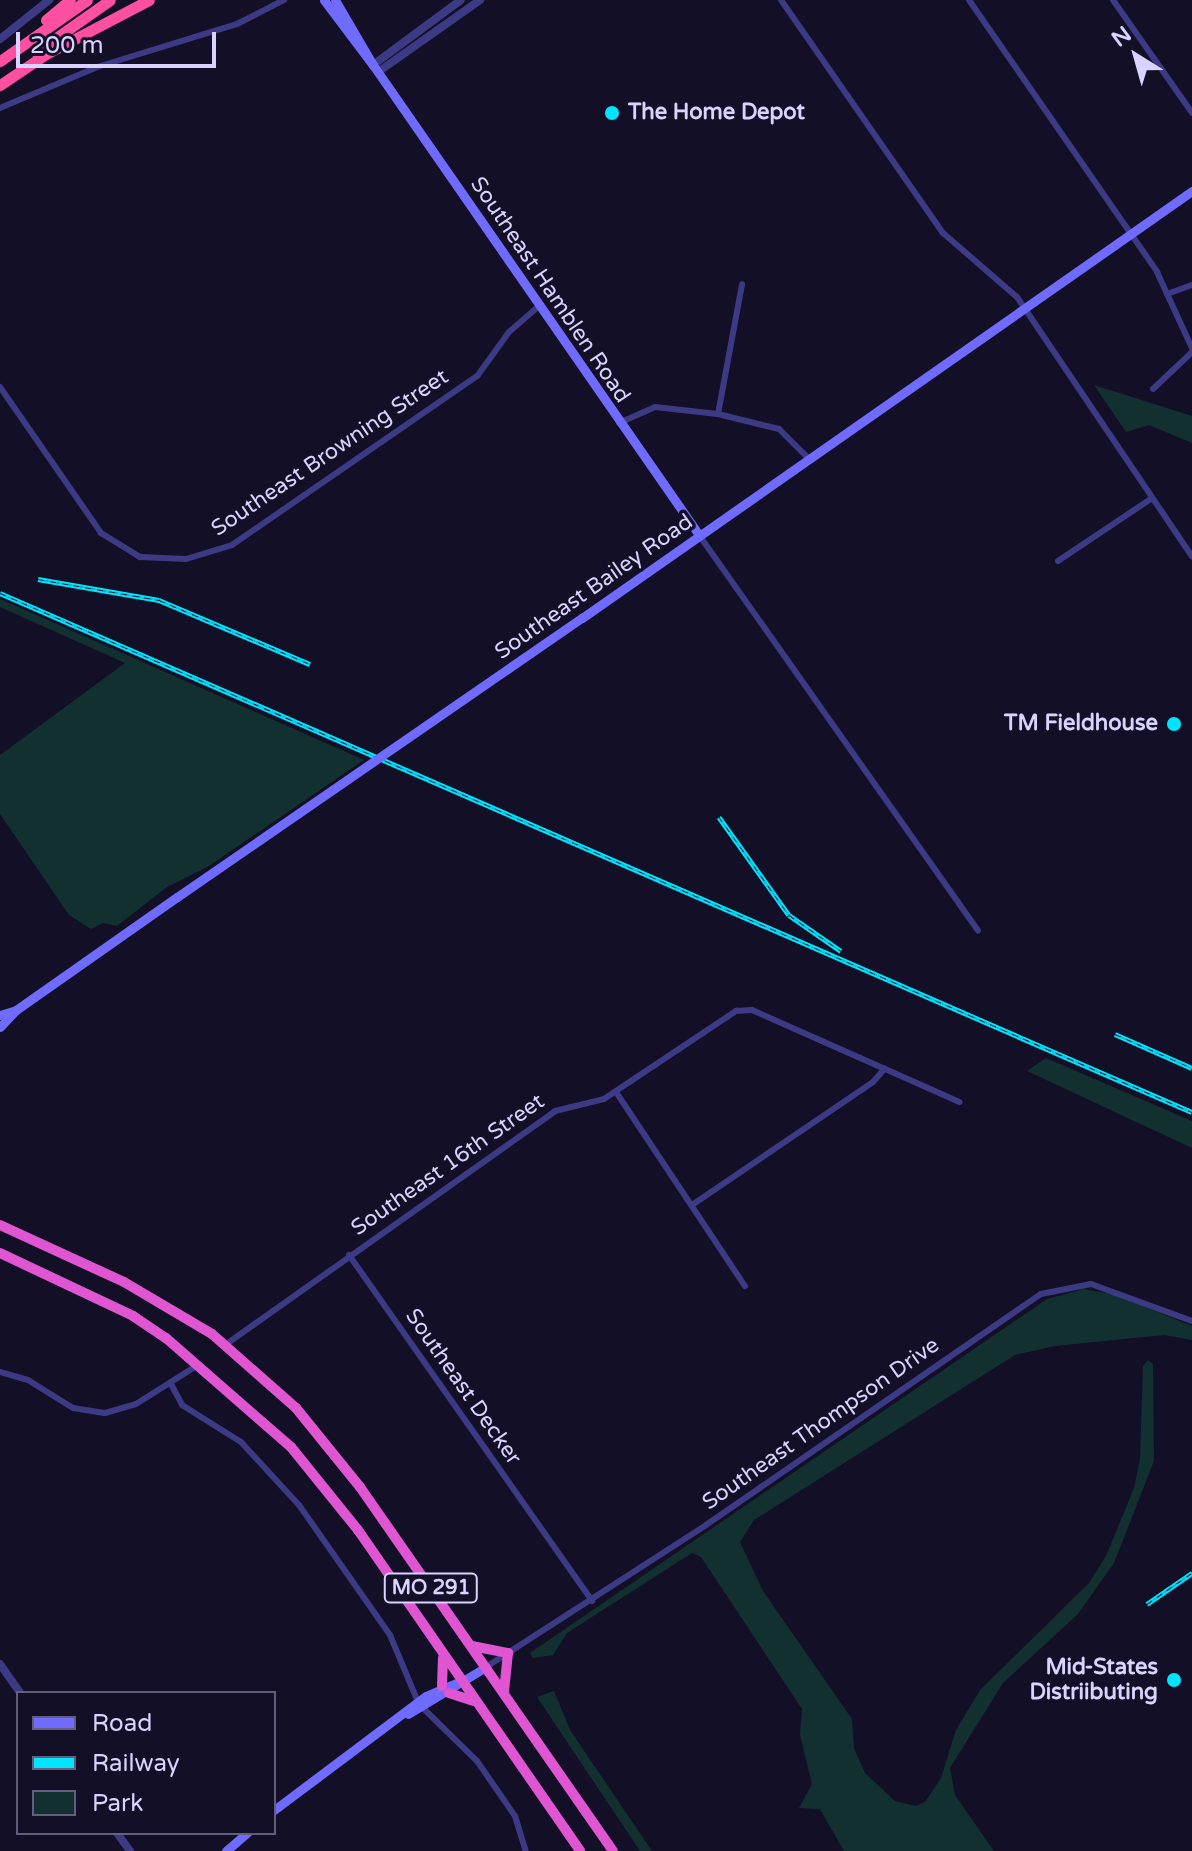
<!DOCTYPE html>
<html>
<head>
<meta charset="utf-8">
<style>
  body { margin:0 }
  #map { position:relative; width:1192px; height:1851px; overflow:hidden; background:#130f26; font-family:"Varela Round",sans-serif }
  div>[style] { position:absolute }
  .green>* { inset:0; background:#12302f }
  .minor>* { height:6px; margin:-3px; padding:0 3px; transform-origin:3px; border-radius:3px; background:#3d3a85 }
  .tertiary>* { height:8px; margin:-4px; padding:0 4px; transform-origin:4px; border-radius:4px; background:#3d3a85 }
  .secondary>* { height:9px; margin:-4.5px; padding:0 4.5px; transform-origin:4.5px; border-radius:4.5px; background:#6f6bff }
  .trunk>* { height:10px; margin:-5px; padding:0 5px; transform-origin:5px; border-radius:5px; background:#e055d1 }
  .motorway>* { height:11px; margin:-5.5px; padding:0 5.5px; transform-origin:5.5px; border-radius:5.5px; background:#ff4fa3 }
  .rail>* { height:5px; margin-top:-2.5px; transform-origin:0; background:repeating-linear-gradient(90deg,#130f26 0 6px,#00e5ff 0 12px); box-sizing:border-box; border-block:2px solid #00e5ff }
  .secondary-bridge>* { height:9px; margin:-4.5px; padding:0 4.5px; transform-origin:4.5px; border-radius:4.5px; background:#6f6bff }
  .dots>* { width:22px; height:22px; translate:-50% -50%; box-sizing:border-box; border:4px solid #130f26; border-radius:50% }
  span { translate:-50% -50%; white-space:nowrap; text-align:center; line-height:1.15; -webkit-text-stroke:7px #130f26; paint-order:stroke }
  .shield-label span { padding:2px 6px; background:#130f26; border:2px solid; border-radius:6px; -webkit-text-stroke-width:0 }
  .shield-label { font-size:20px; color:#d9d4ff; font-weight:700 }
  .poi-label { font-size:22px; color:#d9d4ff; font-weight:700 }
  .left { translate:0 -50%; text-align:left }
  .right { translate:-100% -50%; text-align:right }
  .street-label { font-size:22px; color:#d9d4ff }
  .legend { position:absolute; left:16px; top:1691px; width:260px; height:144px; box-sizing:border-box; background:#130f26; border:2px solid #625e7d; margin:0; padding:10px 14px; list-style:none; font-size:24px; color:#d9d4ff }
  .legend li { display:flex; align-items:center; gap:16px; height:40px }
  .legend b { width:40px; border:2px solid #625e7d }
  .north { position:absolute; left:1096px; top:16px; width:80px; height:80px; -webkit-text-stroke:6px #130f26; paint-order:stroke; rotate:323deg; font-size:22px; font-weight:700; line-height:32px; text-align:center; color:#d9d4ff }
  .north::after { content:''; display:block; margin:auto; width:28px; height:36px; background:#d9d4ff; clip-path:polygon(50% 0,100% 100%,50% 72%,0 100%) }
  .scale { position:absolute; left:16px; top:32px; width:200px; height:36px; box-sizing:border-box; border:4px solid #d9d4ff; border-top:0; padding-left:10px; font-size:24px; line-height:28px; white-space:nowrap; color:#d9d4ff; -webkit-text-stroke:6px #130f26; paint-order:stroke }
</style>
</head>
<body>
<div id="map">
  <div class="green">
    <div style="clip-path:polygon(1094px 385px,1192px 416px,1192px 443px,1149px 425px,1126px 432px)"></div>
    <div style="clip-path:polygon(0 599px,41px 617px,364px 760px,209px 866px,167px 887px,117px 926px,103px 923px,91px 929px,69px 915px,0 814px,0 755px,125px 663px,0 607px)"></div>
    <div style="clip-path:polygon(1046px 1058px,1192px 1121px,1192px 1148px,1027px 1071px)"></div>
    <div style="clip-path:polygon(1084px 1289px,1116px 1295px,1192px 1326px,1192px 1340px,1164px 1335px,1055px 1346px,1015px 1355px,754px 1520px,740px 1542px,763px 1591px,852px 1719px,854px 1748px,865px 1773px,895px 1801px,915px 1806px,925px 1802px,941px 1778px,956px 1730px,980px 1690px,1089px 1583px,1106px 1556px,1134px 1488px,1140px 1459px,1143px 1366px,1148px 1360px,1153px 1364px,1154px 1461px,1114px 1563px,1078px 1614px,1003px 1683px,950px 1768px,955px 1795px,994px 1851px,844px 1851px,820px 1809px,799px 1808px,812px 1784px,800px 1735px,802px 1709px,701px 1557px,692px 1553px,567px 1633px,553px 1655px,533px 1658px,530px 1653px,1047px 1299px)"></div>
    <div style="clip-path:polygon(554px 1691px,570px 1730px,652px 1851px,640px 1851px,537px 1697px)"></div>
  </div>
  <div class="minor">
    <div style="left:781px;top:0;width:284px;rotate:55.2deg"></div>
    <div style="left:943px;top:233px;width:98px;rotate:40.9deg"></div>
    <div style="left:1017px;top:297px;width:313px;rotate:56deg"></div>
    <div style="left:969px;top:0;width:331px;rotate:55.3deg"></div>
    <div style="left:1157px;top:272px;width:84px;rotate:65.3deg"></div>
    <div style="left:1113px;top:0;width:138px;rotate:55deg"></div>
    <div style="left:0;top:108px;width:105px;rotate:-22.9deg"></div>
    <div style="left:97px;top:67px;width:146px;rotate:-17.1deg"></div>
    <div style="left:237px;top:24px;width:53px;rotate:-27.1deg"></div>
    <div style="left:1167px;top:294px;width:27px;rotate:-20deg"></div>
    <div style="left:0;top:387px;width:178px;rotate:55.3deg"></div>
    <div style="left:101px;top:533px;width:46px;rotate:31.6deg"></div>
    <div style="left:140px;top:557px;width:46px;rotate:2.5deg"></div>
    <div style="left:186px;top:559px;width:48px;rotate:-16.9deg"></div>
    <div style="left:232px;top:545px;width:299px;rotate:-34.6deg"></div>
    <div style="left:478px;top:375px;width:53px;rotate:-54.2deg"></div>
    <div style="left:509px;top:332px;width:38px;rotate:-41deg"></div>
    <div style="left:1153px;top:389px;width:54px;rotate:-43.5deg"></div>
    <div style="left:718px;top:414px;width:132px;rotate:-79.5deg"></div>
    <div style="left:619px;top:423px;width:39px;rotate:-24deg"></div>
    <div style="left:655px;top:407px;width:63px;rotate:6.3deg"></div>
    <div style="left:718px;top:414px;width:63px;rotate:13.8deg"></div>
    <div style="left:779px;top:429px;width:41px;rotate:45deg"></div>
    <div style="left:699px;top:535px;width:484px;rotate:54.8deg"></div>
    <div style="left:1058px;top:561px;width:113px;rotate:-33.8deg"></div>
    <div style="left:616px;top:1092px;width:233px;rotate:56.4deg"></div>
    <div style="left:692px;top:1205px;width:219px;rotate:-34.2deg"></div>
    <div style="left:873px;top:1082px;width:18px;rotate:-49deg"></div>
    <div style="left:349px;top:1255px;width:423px;rotate:54.9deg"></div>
    <div style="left:225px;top:1345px;width:405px;rotate:-35.3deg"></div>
    <div style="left:555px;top:1111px;width:50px;rotate:-13.8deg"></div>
    <div style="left:604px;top:1099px;width:159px;rotate:-33.7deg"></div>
    <div style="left:736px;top:1011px;width:16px;rotate:-4deg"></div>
    <div style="left:752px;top:1010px;width:227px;rotate:23.9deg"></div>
    <div style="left:0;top:1372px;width:29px;rotate:16deg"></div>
    <div style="left:28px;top:1380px;width:53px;rotate:31.9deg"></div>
    <div style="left:73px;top:1408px;width:32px;rotate:9deg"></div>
    <div style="left:105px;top:1413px;width:32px;rotate:-16deg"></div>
    <div style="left:136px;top:1404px;width:73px;rotate:-32.2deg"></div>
    <div style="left:171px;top:1384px;width:24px;rotate:62deg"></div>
    <div style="left:182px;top:1405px;width:70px;rotate:32.1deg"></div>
    <div style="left:241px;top:1442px;width:86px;rotate:47.4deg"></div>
    <div style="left:299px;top:1505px;width:159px;rotate:55deg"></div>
    <div style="left:390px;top:1635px;width:73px;rotate:67.3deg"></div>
    <div style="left:486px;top:1667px;width:262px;rotate:-32.8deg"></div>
    <div style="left:706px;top:1525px;width:407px;rotate:-34.6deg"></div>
    <div style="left:1041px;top:1294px;width:51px;rotate:-11.3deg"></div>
    <div style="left:1091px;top:1284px;width:108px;rotate:20.1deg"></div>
    <div style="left:424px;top:1709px;width:74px;rotate:44.5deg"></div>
    <div style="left:477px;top:1761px;width:67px;rotate:55.4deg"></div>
    <div style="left:515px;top:1816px;width:37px;rotate:73deg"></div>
  </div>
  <div class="tertiary">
    <div style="left:0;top:39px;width:63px;rotate:-38.5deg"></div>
    <div style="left:373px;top:65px;width:109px;rotate:-36.5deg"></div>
    <div style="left:378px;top:72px;width:125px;rotate:-35.2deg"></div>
    <div style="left:0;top:1664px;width:35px;rotate:55deg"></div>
    <div style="left:117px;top:1833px;width:22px;rotate:54deg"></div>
  </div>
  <div class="secondary">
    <div style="left:324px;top:0;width:81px;rotate:53deg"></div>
    <div style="left:373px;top:65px;width:75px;rotate:-120.3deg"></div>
    <div style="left:373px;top:65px;width:572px;rotate:55.25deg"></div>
    <div style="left:582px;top:618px;width:745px;rotate:-34.99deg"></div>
    <div style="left:0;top:1015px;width:17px;rotate:-17deg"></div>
    <div style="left:0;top:1027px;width:23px;rotate:-47deg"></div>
    <div style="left:16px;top:1010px;width:197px;rotate:-35.1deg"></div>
    <div style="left:408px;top:1714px;width:91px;rotate:-31.1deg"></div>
    <div style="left:274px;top:1810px;width:190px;rotate:-36.9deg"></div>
    <div style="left:426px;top:1696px;width:39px;rotate:-23deg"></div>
    <div style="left:226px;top:1851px;width:28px;rotate:-41deg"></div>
  </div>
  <div class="trunk">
    <div style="left:0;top:1225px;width:136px;rotate:24.7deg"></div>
    <div style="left:124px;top:1282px;width:102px;rotate:30.6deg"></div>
    <div style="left:212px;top:1334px;width:112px;rotate:41.4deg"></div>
    <div style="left:296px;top:1408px;width:102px;rotate:51deg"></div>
    <div style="left:360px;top:1487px;width:443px;rotate:55.2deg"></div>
    <div style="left:0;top:1253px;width:147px;rotate:25.3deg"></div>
    <div style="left:133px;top:1316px;width:40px;rotate:34deg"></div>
    <div style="left:166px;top:1338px;width:166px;rotate:41.1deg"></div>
    <div style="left:291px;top:1447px;width:107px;rotate:51.1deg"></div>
    <div style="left:358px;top:1530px;width:390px;rotate:55.3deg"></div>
    <div style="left:472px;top:1646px;width:37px;rotate:11deg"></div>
    <div style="left:508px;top:1653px;width:38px;rotate:96deg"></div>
    <div style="left:442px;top:1686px;width:28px;rotate:-88deg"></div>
    <div style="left:449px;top:1693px;width:25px;rotate:18deg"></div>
  </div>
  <div class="motorway">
    <div style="left:46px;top:20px;width:31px;rotate:-40deg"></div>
    <div style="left:36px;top:52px;width:90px;rotate:-35.1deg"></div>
    <div style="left:0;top:61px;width:106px;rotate:-35deg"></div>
    <div style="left:0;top:85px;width:55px;rotate:-34deg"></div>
    <div style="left:46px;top:54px;width:116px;rotate:-27.7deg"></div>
  </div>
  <div class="rail">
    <div style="left:38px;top:579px;width:123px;rotate:9.8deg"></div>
    <div style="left:159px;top:600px;width:164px;rotate:23deg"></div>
    <div style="left:0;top:593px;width:1300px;rotate:23.53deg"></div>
    <div style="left:719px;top:817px;width:120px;rotate:54.5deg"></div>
    <div style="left:789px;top:915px;width:63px;rotate:34.7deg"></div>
    <div style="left:1115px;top:1034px;width:84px;rotate:23.8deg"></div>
    <div style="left:1147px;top:1604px;width:55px;rotate:-34.6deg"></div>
  </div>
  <div class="secondary-bridge">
    <div style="left:177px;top:897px;width:492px;rotate:-34.6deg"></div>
  </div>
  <div class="dots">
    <div style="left:612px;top:113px;background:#00e5ff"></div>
    <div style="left:1174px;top:724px;background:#00e5ff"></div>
    <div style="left:1174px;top:1680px;background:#00e5ff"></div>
  </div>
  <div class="shield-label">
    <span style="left:431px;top:1588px">MO 291</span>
  </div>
  <div class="poi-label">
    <span class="left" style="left:628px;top:113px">The Home Depot</span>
    <span class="right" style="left:1158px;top:724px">TM Fieldhouse</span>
    <span class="right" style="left:1158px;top:1680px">Mid-States<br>Distriibuting</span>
  </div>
  <div class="street-label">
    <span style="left:550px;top:290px;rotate:56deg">Southeast Hamblen Road</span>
    <span style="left:330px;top:453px;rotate:-34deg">Southeast Browning Street</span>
    <span style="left:594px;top:587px;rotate:-35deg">Southeast Bailey Road</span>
    <span style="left:448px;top:1165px;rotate:-35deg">Southeast 16th Street</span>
    <span style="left:463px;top:1387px;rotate:55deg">Southeast Decker</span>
    <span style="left:821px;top:1424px;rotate:-35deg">Southeast Thompson Drive</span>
  </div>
  <ul class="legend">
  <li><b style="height:10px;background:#6f6bff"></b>Road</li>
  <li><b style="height:10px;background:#00e5ff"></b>Railway</li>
  <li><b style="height:22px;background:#12302f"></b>Park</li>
  </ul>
  <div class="north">N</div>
  <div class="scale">200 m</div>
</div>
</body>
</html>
